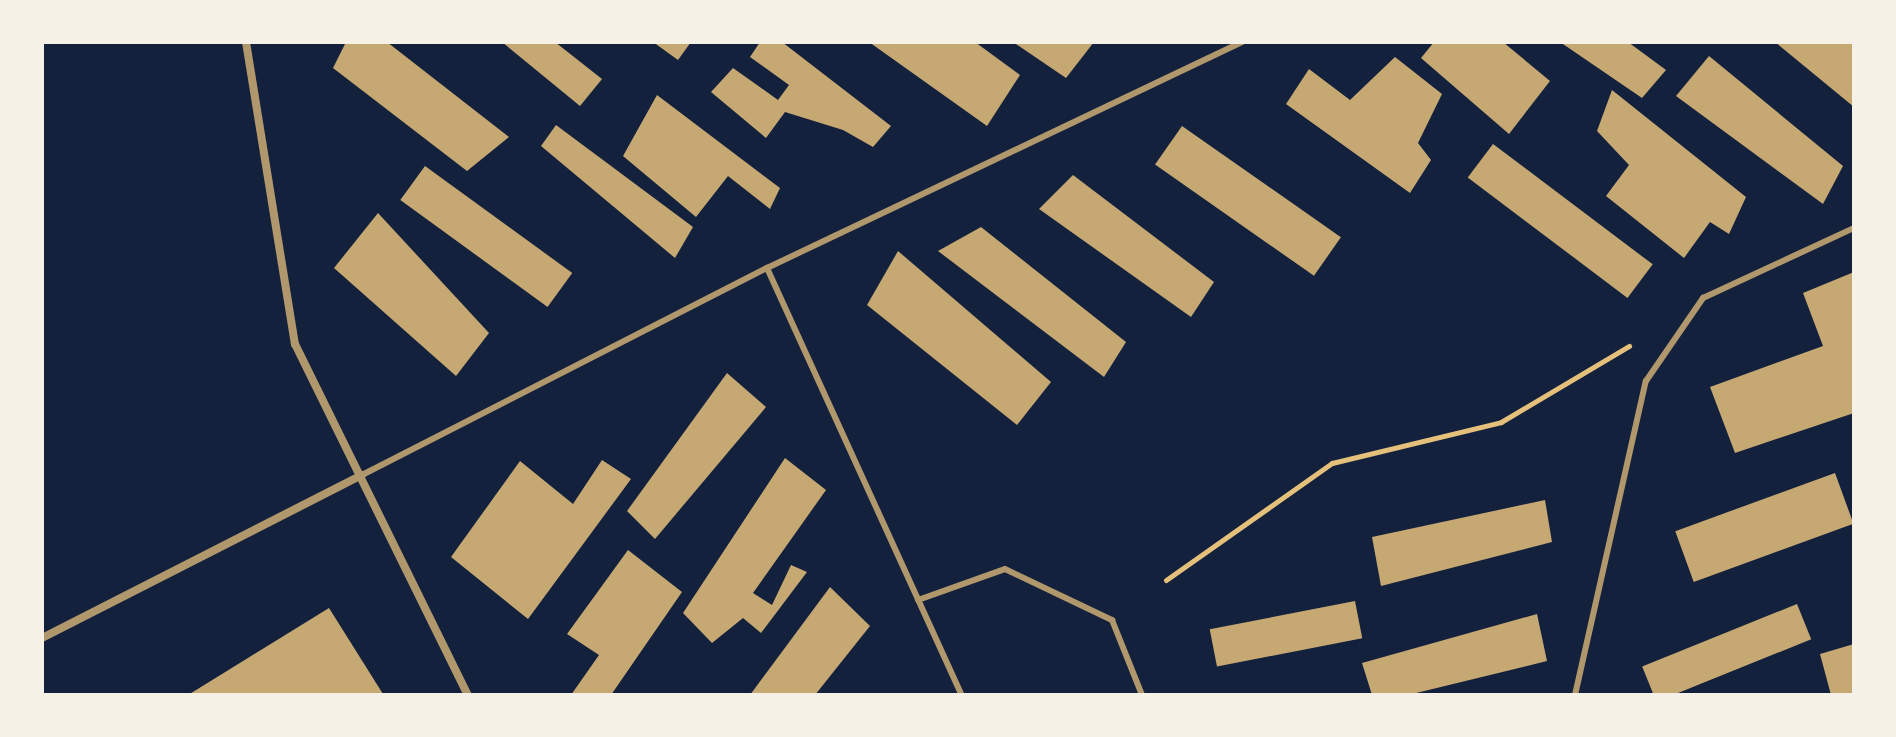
<!DOCTYPE html>
<html>
<head>
<meta charset="utf-8">
<style>
  body { margin:0 }
  #map { position:relative; width:1896px; height:737px; overflow:hidden; background:#14213d; font-family:Helvetica,sans-serif }
  div>[style] { position:absolute }
  .building>* { inset:0; background:#c6a872; transform-origin:0 0 }
  .path>* { height:5px; margin:-2.5px; padding:0 2.5px; transform-origin:2.5px; border-radius:2.5px; background:#e5c07b }
  .service>* { height:6px; margin:-3px; padding:0 3px; transform-origin:3px; border-radius:3px; background:#b1986c }
  .minor>* { height:8px; margin:-4px; padding:0 4px; transform-origin:4px; border-radius:4px; background:#b1986c }
  span { translate:-50% -50%; white-space:nowrap; text-align:center; line-height:1.15; -webkit-text-stroke:8px #f6f1e7; paint-order:stroke }
  .frame { position:absolute; inset:0; border:44px solid #f6f1e7; pointer-events:none }
</style>
</head>
<body>
<div id="map">
  <div class="building">
    <div style="clip-path:polygon(346px 42px,387px 42px,509px 137px,467px 171px,333px 68px)"></div>
    <div style="clip-path:polygon(502px 42px,555px 42px,602px 79px,580px 106px)"></div>
    <div style="clip-path:polygon(653px 42px,691px 42px,678px 60px)"></div>
    <div style="clip-path:polygon(760px 42px,782px 42px,891px 126px,873px 147px,843px 130px,785px 112px,766px 138px,711px 92px,733px 68px,778px 100px,789px 85px,750px 57px)"></div>
    <div style="clip-path:polygon(869px 42px,975px 42px,1020px 75px,987px 126px)"></div>
    <div style="clip-path:polygon(1013px 42px,1094px 42px,1066px 78px)"></div>
    <div style="clip-path:polygon(1434px 42px,1503px 42px,1550px 81px,1509px 134px,1421px 58px)"></div>
    <div style="clip-path:polygon(1560px 42px,1628px 42px,1666px 70px,1642px 98px)"></div>
    <div style="clip-path:polygon(1775px 42px,1854px 42px,1854px 107px)"></div>
    <div style="clip-path:polygon(1709px 56px,1843px 166px,1823px 204px,1676px 96px)"></div>
    <div style="clip-path:polygon(1395px 57px,1442px 94px,1418px 143px,1431px 160px,1410px 193px,1286px 104px,1309px 69px,1350px 100px)"></div>
    <div style="clip-path:polygon(1612px 90px,1746px 197px,1729px 234px,1710px 222px,1684px 258px,1606px 196px,1629px 165px,1597px 131px)"></div>
    <div style="clip-path:polygon(657px 95px,780px 188px,770px 209px,728px 176px,696px 217px,623px 156px)"></div>
    <div style="clip-path:polygon(556px 125px,693px 227px,675px 258px,541px 146px)"></div>
    <div style="left:1182px;top:126px;width:194px;height:47px;rotate:35deg"></div>
    <div style="left:1493px;top:144px;width:200px;height:42px;rotate:37deg"></div>
    <div style="left:425px;top:166px;width:182px;height:42px;rotate:36deg"></div>
    <div style="clip-path:polygon(1073px 175px,1214px 282px,1191px 317px,1039px 209px)"></div>
    <div style="clip-path:polygon(378px 213px,489px 333px,456px 376px,334px 268px)"></div>
    <div style="clip-path:polygon(981px 227px,1126px 342px,1104px 377px,938px 251px)"></div>
    <div style="clip-path:polygon(898px 251px,1051px 382px,1017px 425px,867px 305px)"></div>
    <div style="clip-path:polygon(1854px 272px,1854px 413px,1735px 453px,1710px 387px,1823px 346px,1803px 293px)"></div>
    <div style="clip-path:polygon(727px 373px,766px 407px,655px 539px,627px 511px)"></div>
    <div style="clip-path:polygon(785px 458px,826px 490px,753px 593px,772px 605px,791px 565px,807px 572px,761px 633px,743px 618px,712px 643px,683px 613px)"></div>
    <div style="clip-path:polygon(602px 460px,631px 479px,528px 619px,451px 557px,520px 461px,573px 504px)"></div>
    <div style="left:1835px;top:473px;width:54px;height:170px;rotate:70deg"></div>
    <div style="clip-path:polygon(1545px 500px,1552px 542px,1381px 586px,1372px 537px)"></div>
    <div style="clip-path:polygon(628px 550px,682px 592px,611px 695px,571px 695px,599px 655px,567px 634px)"></div>
    <div style="clip-path:polygon(830px 587px,870px 626px,815px 695px,750px 695px)"></div>
    <div style="left:1355px;top:601px;width:38px;height:148px;rotate:79deg"></div>
    <div style="left:1797px;top:604px;width:38px;height:167px;rotate:68deg"></div>
    <div style="clip-path:polygon(329px 608px,383px 694px,188px 695px)"></div>
    <div style="clip-path:polygon(1537px 614px,1547px 661px,1408px 695px,1372px 695px,1362px 663px)"></div>
    <div style="clip-path:polygon(1854px 644px,1854px 695px,1831px 695px,1820px 654px)"></div>
  </div>
  <div class="path">
    <div style="left:1166px;top:580px;width:203px;rotate:-35.2deg"></div>
    <div style="left:1332px;top:463px;width:174px;rotate:-13.6deg"></div>
    <div style="left:1501px;top:422px;width:149px;rotate:-30.7deg"></div>
  </div>
  <div class="service">
    <div style="left:767px;top:268px;width:469px;rotate:65.5deg"></div>
    <div style="left:362px;top:475px;width:455px;rotate:-27.1deg"></div>
    <div style="left:767px;top:268px;width:526px;rotate:-25.44deg"></div>
    <div style="left:918px;top:600px;width:92px;rotate:-19.6deg"></div>
    <div style="left:1005px;top:569px;width:119px;rotate:25.5deg"></div>
    <div style="left:1112px;top:620px;width:81px;rotate:68.2deg"></div>
    <div style="left:1575px;top:695px;width:322px;rotate:-77.3deg"></div>
    <div style="left:1646px;top:381px;width:101px;rotate:-55.5deg"></div>
    <div style="left:1703px;top:298px;width:166px;rotate:-24.9deg"></div>
  </div>
  <div class="minor">
    <div style="left:246px;top:42px;width:306px;rotate:80.8deg"></div>
    <div style="left:295px;top:344px;width:391px;rotate:63.8deg"></div>
    <div style="left:42px;top:638px;width:359px;rotate:-27deg"></div>
  </div>
  <div class="frame"></div>
</div>
</body>
</html>
